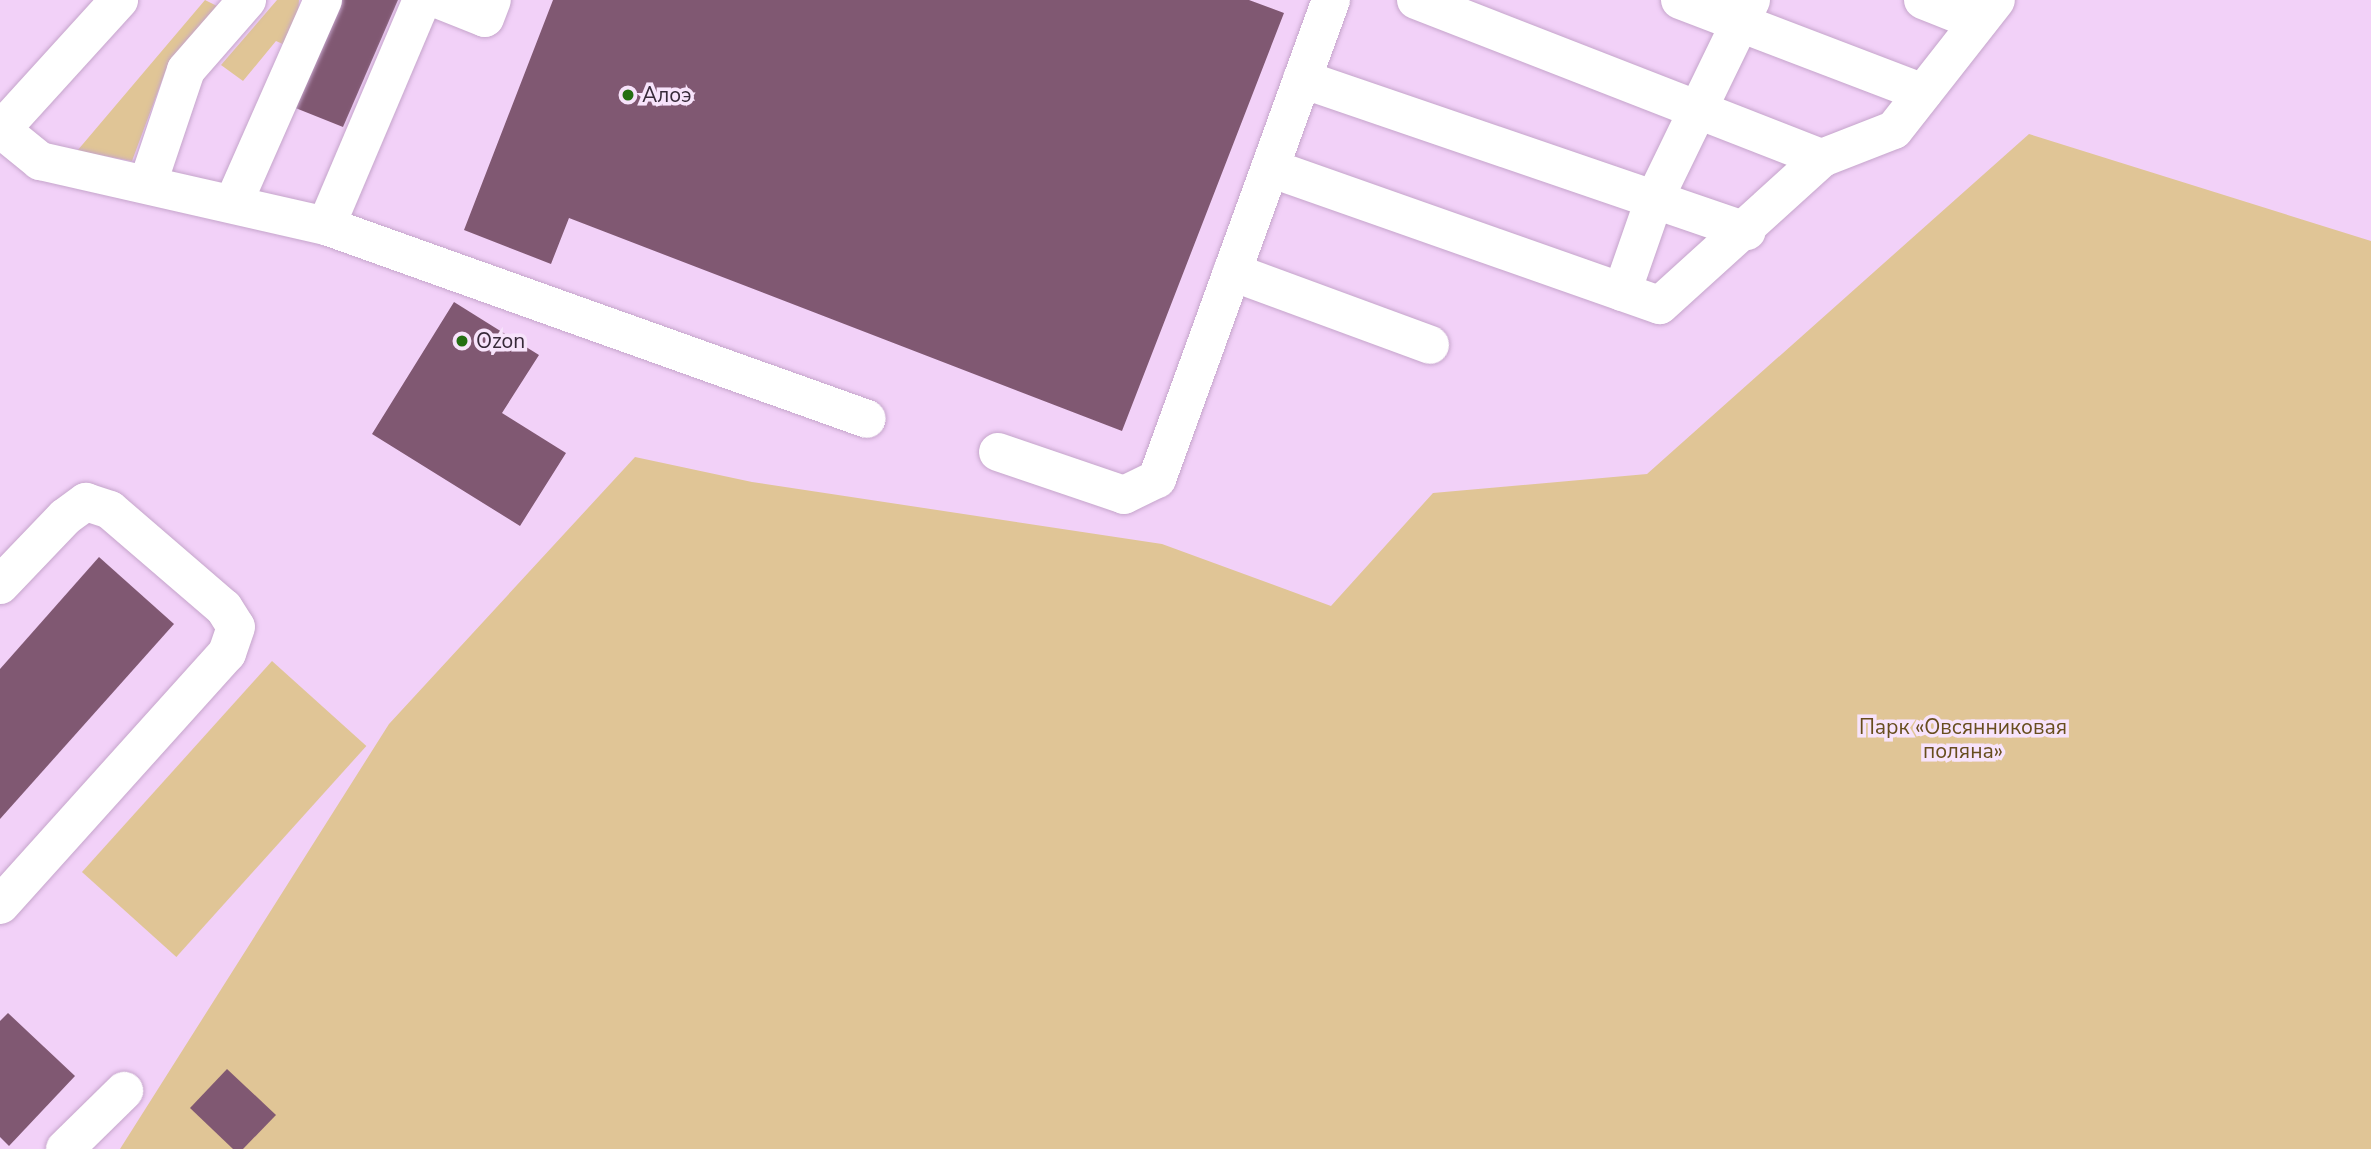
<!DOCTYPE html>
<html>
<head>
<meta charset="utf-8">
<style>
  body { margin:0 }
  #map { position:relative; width:2371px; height:1149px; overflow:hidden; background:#f2d1f8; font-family:"Nunito Sans",sans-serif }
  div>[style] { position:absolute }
  .green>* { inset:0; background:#e0c596; transform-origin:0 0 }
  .building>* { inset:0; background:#805872 }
  .roads { filter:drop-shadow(0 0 2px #c5a5cb) drop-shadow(0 0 2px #c5a5cb) }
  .minor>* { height:38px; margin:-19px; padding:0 19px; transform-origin:19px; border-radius:19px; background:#fff }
  .dots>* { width:19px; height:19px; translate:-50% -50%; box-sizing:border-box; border:4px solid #f7e3fb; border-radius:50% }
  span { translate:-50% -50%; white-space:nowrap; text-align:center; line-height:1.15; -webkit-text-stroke:7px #f7e3fb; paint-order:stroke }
  .poi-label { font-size:21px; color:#372a39 }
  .left { translate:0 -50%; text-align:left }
  .park-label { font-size:21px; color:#674d1e }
</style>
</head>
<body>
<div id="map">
  <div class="green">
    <div style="clip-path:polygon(205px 0,219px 7px,167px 67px,132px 161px,77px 151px)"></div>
    <div style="clip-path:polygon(277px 0,299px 0,296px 50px,276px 41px,243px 81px,221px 65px)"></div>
    <div style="clip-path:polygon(2029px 134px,2371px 241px,2371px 1149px,120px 1149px,389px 724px,635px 457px,752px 482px,1162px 544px,1331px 606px,1433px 493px,1647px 474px)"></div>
    <div style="left:272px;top:661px;width:127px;height:284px;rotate:42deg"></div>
  </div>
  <div class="building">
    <div style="clip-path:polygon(340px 0,398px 0,343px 127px,293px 107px)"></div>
    <div style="clip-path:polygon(553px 0,1249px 0,1284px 13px,1122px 431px,569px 218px,551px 264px,464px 230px)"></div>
    <div style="clip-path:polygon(454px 302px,539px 355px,502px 413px,566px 453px,520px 526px,372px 434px)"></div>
    <div style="clip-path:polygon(99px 557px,174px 624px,0 819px,0 669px)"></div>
    <div style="clip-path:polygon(8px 1013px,75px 1076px,9px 1146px,0 1137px,0 1021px)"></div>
    <div style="clip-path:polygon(227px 1069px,276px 1115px,243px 1149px,233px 1149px,190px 1108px)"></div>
  </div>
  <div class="roads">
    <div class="minor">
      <div style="left:440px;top:0;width:48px;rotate:21.8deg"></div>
      <div style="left:485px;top:18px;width:19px;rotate:-69deg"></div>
      <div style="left:1416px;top:0;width:436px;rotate:21.3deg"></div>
      <div style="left:1680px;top:0;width:260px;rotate:20.9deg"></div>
      <div style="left:1923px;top:0;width:59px;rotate:21.8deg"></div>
      <div style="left:1302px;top:79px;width:470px;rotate:18.9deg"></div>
      <div style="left:0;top:131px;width:177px;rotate:-47.7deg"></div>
      <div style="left:3px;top:131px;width:48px;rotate:39deg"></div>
      <div style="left:40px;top:161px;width:293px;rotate:12.8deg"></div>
      <div style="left:326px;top:226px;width:246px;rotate:-67deg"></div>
      <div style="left:1270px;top:168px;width:413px;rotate:19.4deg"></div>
      <div style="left:1660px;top:305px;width:219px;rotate:-42.2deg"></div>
      <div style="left:1822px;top:158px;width:77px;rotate:-21.3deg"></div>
      <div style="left:1894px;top:130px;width:165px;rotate:-51.9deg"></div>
      <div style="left:148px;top:183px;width:119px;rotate:-71.4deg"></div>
      <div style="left:186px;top:70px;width:93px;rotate:-48.9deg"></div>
      <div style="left:233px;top:204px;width:223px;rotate:-66.2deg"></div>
      <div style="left:326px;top:226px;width:574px;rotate:19.63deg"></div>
      <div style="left:1232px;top:272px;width:211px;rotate:20.2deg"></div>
      <div style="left:1622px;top:292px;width:97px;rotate:-70.8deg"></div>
      <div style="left:1654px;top:200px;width:222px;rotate:-64.1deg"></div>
      <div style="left:998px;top:452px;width:133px;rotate:18.8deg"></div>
      <div style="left:1124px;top:495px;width:37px;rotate:-26deg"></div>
      <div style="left:1157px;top:479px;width:510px;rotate:-70.04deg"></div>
      <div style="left:0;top:585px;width:94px;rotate:-46.3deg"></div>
      <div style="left:65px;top:517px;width:26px;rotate:-36deg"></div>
      <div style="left:86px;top:502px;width:25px;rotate:18deg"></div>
      <div style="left:110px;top:510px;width:150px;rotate:40.7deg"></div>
      <div style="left:224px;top:608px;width:22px;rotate:58deg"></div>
      <div style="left:236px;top:627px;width:28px;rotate:109deg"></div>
      <div style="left:227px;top:653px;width:339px;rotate:132deg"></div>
      <div style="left:65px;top:1149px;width:83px;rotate:-44.5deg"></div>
    </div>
  </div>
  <div class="dots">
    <div style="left:628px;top:95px;background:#246f12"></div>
    <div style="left:462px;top:341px;background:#246f12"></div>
  </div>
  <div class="poi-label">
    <span class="left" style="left:642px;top:95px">Алоэ</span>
    <span class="left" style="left:476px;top:341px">Ozon</span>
  </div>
  <div class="park-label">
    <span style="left:1963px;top:739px">Парк «Овсянниковая<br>поляна»</span>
  </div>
</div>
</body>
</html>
